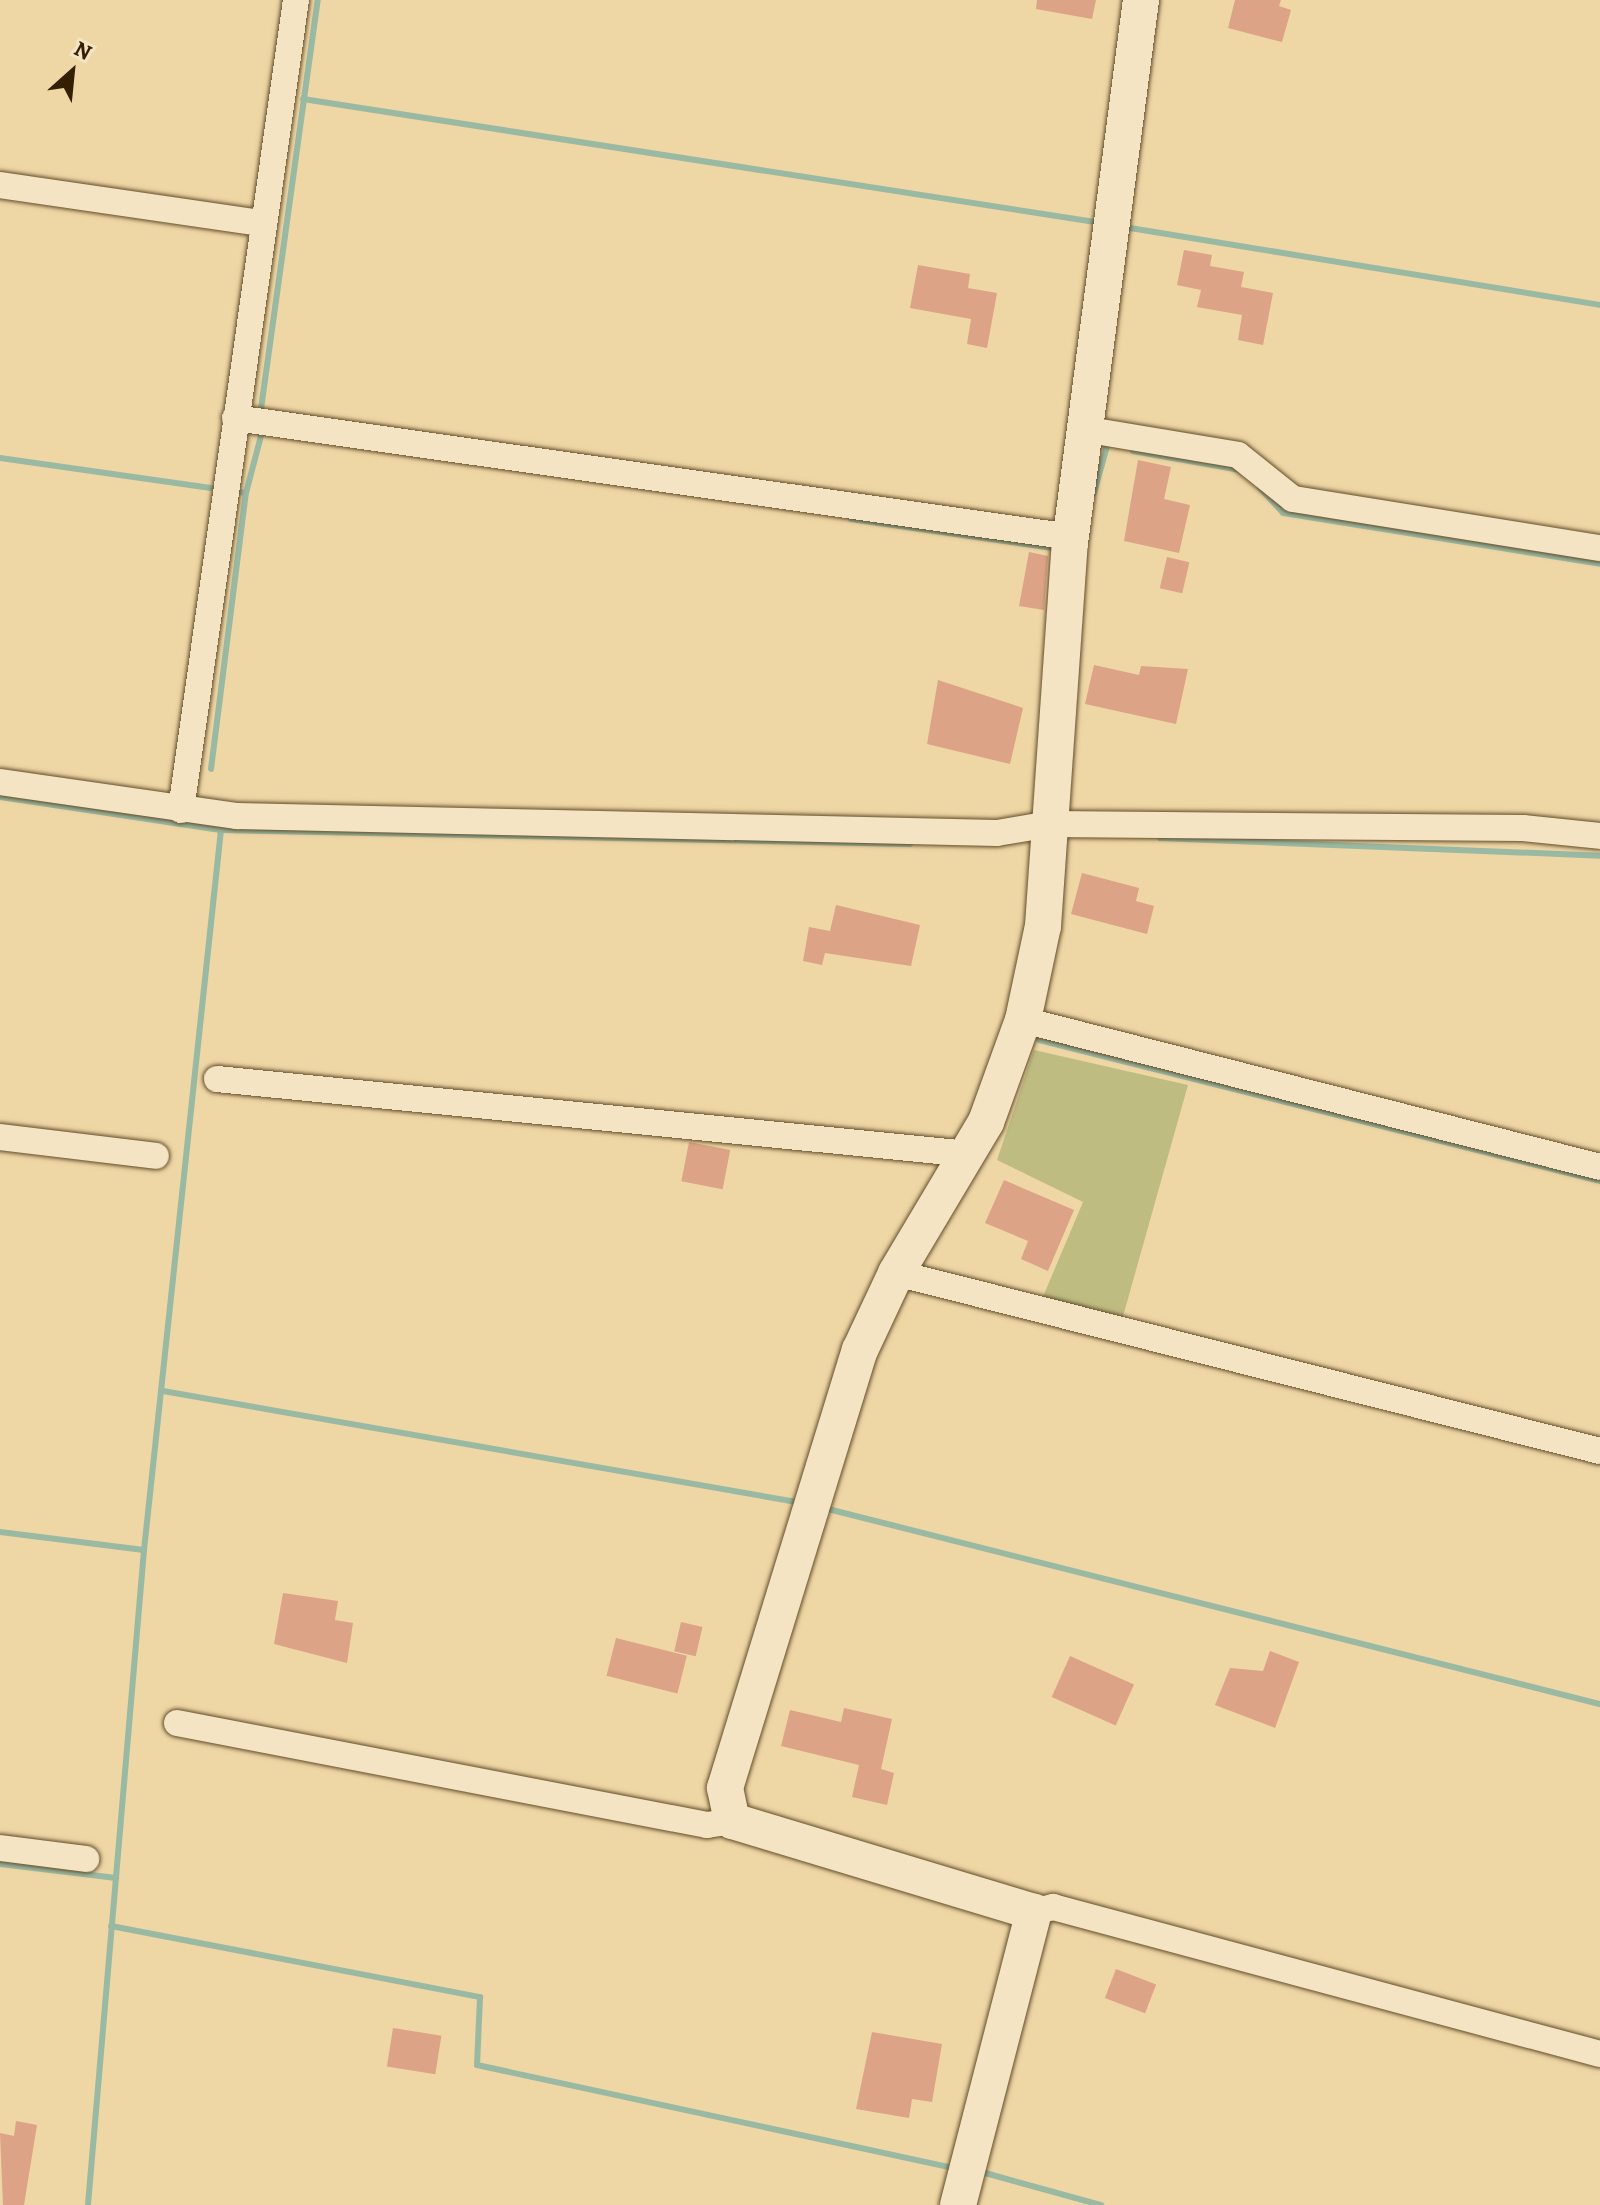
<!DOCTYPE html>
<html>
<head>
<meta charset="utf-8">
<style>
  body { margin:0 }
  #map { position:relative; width:1600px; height:2205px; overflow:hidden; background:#eed6a5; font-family:Alegreya,serif }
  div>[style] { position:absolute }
  .green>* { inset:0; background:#bfbc82 }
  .stream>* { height:6px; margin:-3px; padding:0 3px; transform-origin:3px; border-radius:3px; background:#9ab9a3 }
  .building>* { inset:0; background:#dca386; transform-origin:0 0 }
  .roads { filter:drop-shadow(0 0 2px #624d29) drop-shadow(0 0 2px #624d29) }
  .street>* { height:26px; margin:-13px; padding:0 13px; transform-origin:13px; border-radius:13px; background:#f4e4c4 }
  .secondary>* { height:36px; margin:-18px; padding:0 18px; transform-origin:18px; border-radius:18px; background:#f4e4c4 }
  span { translate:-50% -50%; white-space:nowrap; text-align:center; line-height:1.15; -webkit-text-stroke:7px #f4e4c4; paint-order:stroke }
  .north { position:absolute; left:32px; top:32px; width:80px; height:80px; -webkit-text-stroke:6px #f4e4c4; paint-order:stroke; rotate:27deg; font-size:22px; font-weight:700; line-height:32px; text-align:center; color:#341f00 }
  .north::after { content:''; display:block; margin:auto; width:28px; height:36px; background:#341f00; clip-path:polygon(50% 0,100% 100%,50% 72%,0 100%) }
</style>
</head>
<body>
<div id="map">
  <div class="green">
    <div style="clip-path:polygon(1034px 1050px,1188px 1085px,1122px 1320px,1042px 1299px,1083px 1202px,997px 1160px)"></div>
  </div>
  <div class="stream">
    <div style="left:303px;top:99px;width:808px;rotate:8.83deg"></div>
    <div style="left:1124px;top:227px;width:482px;rotate:9.3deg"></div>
    <div style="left:260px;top:416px;width:420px;rotate:-82.1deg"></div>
    <div style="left:1133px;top:451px;width:109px;rotate:10.1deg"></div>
    <div style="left:0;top:458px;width:213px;rotate:8.1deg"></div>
    <div style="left:1260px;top:488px;width:34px;rotate:47deg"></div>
    <div style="left:1283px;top:513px;width:321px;rotate:9.1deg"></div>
    <div style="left:238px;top:492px;width:8px;rotate:7deg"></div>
    <div style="left:246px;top:493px;width:63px;rotate:-75.3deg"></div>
    <div style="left:1094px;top:493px;width:49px;rotate:-74.5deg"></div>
    <div style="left:851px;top:519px;width:209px;rotate:8.2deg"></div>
    <div style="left:211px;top:769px;width:278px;rotate:-82.8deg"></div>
    <div style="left:0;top:797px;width:223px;rotate:8.5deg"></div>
    <div style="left:221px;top:830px;width:689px;rotate:1.16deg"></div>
    <div style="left:1160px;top:838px;width:440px;rotate:2.3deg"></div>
    <div style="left:1039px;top:1040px;width:578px;rotate:14.11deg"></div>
    <div style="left:163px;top:1391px;width:649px;rotate:9.94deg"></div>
    <div style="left:824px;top:1508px;width:800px;rotate:14.18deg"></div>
    <div style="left:0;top:1532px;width:145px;rotate:7.1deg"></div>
    <div style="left:144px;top:1550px;width:657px;rotate:94.89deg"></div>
    <div style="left:144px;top:1550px;width:724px;rotate:-83.9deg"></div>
    <div style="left:0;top:1864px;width:117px;rotate:6.9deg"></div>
    <div style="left:111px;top:1926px;width:376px;rotate:10.9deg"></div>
    <div style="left:480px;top:1997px;width:68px;rotate:92.5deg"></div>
    <div style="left:477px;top:2065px;width:489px;rotate:12.2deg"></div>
    <div style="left:978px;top:2171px;width:128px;rotate:15.5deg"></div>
  </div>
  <div class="building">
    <div style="clip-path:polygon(1037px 0,1096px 0,1092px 19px,1036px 9px)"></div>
    <div style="clip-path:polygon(1235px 0,1281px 0,1279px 6px,1291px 10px,1282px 42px,1228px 28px)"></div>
    <div style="clip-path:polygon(1184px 250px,1212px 255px,1210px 266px,1244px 272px,1241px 287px,1273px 293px,1263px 345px,1238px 340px,1242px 315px,1197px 307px,1201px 290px,1177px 285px)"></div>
    <div style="clip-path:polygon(918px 265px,970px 274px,968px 288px,997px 293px,987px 348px,967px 344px,971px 319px,910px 308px)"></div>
    <div style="clip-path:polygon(1138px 460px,1171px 467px,1164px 499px,1190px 505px,1179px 553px,1124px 541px)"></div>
    <div style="clip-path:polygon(1029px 552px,1048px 556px,1044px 610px,1019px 606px)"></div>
    <div style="left:1167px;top:557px;width:23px;height:32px;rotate:13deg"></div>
    <div style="clip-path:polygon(1094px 665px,1139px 675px,1141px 666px,1188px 669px,1176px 724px,1085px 704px)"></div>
    <div style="clip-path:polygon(938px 680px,1023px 708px,1010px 764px,927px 744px)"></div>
    <div style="clip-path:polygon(1082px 873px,1139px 888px,1136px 901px,1154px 906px,1147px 934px,1071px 914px)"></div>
    <div style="clip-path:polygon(836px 905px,920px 925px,911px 966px,825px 953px,822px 965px,803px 961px,809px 927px,830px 931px)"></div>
    <div style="left:689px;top:1142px;width:42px;height:40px;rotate:11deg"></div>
    <div style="clip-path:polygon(1004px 1180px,1074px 1210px,1048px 1271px,1021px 1259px,1028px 1241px,985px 1223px)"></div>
    <div style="clip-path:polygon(283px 1593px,338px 1601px,335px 1620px,353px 1623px,347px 1663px,274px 1644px)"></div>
    <div style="left:681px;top:1622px;width:22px;height:30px;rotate:13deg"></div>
    <div style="left:616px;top:1638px;width:73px;height:39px;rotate:14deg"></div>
    <div style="clip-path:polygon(1270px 1651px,1299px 1662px,1275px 1728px,1215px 1705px,1230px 1668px,1263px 1671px)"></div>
    <div style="left:1070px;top:1656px;width:70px;height:45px;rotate:24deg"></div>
    <div style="clip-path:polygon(844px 1708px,892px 1719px,881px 1769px,894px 1773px,887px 1805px,852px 1797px,859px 1765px,781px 1746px,790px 1710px,841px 1722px)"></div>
    <div style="left:1116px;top:1969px;width:43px;height:31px;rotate:21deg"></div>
    <div style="left:393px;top:2028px;width:49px;height:39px;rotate:9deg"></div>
    <div style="clip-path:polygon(872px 2032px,942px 2044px,932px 2102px,912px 2099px,909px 2118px,856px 2109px)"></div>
    <div style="clip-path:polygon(16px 2121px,37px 2125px,24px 2205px,3px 2205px,0 2133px,14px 2136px)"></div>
  </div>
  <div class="roads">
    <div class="street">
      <div style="left:0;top:185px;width:265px;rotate:8.3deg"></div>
      <div style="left:235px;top:418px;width:844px;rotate:8.1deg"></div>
      <div style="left:1083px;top:429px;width:157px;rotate:9.5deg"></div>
      <div style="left:1238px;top:455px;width:70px;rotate:38.7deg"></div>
      <div style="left:1293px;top:499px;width:311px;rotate:9.1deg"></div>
      <div style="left:0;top:782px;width:239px;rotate:8.2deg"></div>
      <div style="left:237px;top:816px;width:760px;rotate:1.28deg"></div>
      <div style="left:997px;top:833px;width:55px;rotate:-9.5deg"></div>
      <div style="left:1051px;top:824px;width:472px;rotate:0.5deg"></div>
      <div style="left:1523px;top:828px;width:77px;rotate:5.9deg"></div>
      <div style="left:181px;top:810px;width:818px;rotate:-81.92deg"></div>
      <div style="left:1023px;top:1020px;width:595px;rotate:14.29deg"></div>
      <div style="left:217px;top:1079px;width:756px;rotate:5.7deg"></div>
      <div style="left:0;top:1137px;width:157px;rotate:6.9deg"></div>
      <div style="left:896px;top:1273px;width:726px;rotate:14.19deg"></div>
      <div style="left:177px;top:1723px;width:540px;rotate:10.89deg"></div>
      <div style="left:707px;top:1825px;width:25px;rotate:-9deg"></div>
      <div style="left:0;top:1848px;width:87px;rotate:7.3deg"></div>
      <div style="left:1034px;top:1912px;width:20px;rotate:-15deg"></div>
      <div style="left:1053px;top:1907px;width:566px;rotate:15.04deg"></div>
    </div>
    <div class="secondary">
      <div style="left:958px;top:2205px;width:303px;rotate:-75.5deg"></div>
      <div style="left:1034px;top:1912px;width:315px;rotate:-163.2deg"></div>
      <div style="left:732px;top:1821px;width:34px;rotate:-102deg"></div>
      <div style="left:725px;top:1788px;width:458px;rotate:-72.9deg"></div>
      <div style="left:860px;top:1350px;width:85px;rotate:-64.9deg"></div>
      <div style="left:896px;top:1273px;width:176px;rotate:-59.2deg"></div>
      <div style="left:986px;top:1122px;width:109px;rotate:-70.1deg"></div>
      <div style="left:1023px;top:1020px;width:96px;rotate:-78deg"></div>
      <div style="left:1043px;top:926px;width:384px;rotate:-86deg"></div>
      <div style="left:1070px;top:543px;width:548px;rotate:-82.55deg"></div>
    </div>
  </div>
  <div class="north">N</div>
</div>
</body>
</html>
